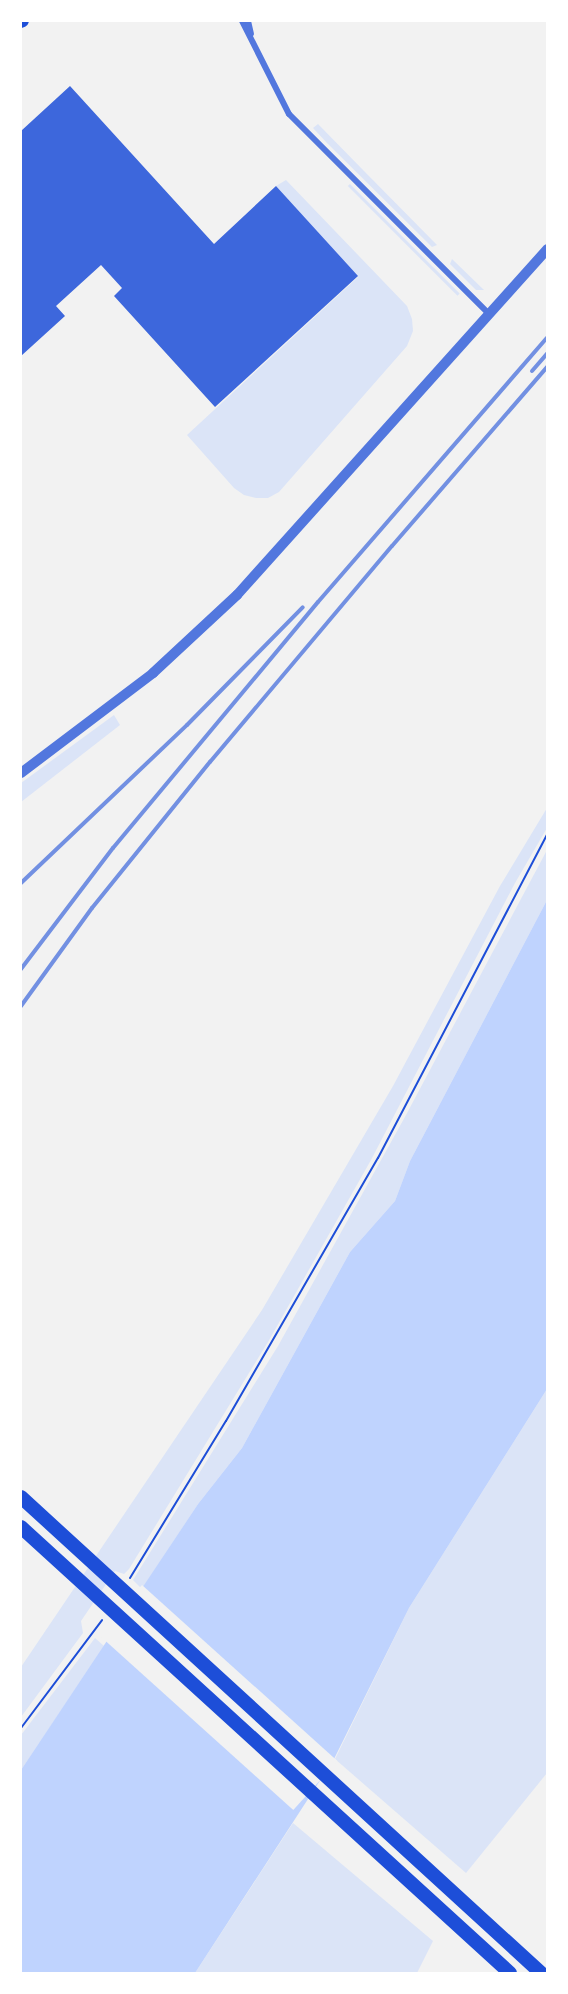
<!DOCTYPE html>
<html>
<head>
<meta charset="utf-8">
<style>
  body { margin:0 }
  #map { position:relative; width:568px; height:1994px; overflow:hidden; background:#f2f2f2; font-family:Arial,sans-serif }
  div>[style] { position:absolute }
  .green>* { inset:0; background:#dbe4f7; transform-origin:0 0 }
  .water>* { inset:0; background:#bfd3fe }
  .pier>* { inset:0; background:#f2f2f2; transform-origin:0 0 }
  .building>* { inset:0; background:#3d67dc }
  .path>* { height:2px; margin:-1px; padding:0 1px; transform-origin:1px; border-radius:1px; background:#1d4ed8 }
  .minor>* { height:6px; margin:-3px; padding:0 3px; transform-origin:3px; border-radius:3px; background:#5277de }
  .tertiary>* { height:10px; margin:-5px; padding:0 5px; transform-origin:5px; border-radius:5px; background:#5277de }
  .secondary>* { height:12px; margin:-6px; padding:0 6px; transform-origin:6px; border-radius:6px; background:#1d4ed8 }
  .trunk>* { height:14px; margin:-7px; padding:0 7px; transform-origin:7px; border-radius:7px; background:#1d4ed8 }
  .rail>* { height:4px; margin:-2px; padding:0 2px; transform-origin:2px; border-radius:2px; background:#7290e2 }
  span { translate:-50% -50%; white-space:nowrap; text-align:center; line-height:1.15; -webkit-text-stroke:6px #fff; paint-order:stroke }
  .frame { position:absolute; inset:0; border:22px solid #fff; pointer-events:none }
</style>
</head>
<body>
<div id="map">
  <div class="green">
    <div style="clip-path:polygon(318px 124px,364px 171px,437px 245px,432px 247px,327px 143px,313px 128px)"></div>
    <div style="clip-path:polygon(286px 180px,407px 306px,412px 319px,413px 331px,407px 346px,279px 492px,268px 498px,256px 498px,244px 495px,234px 488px,187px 435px,358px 277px,276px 186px)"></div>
    <div style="left:350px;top:184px;width:155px;height:3px;rotate:45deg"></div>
    <div style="clip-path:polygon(452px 259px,484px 290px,476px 290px,450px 264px)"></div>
    <div style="clip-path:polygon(114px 715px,120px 725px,21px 802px,21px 783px)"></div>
    <div style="clip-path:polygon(547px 808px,547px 828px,515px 883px,371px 1160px,268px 1342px,129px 1569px,124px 1574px,115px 1571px,81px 1621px,83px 1633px,21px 1717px,21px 1667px,262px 1310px,393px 1086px,500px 886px)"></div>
    <div style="clip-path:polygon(547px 850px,547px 900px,410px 1161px,395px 1201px,350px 1252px,242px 1448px,198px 1504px,142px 1589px,133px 1580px,278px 1346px,406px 1115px)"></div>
    <div style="clip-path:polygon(547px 1389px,547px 1773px,466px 1873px,335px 1759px,409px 1608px)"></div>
    <div style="clip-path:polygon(95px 1638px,104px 1646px,21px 1770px,21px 1735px)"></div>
    <div style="clip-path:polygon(293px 1823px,433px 1941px,417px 1973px,195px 1973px)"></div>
  </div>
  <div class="water">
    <div style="clip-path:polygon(547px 900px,547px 1389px,409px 1608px,334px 1759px,195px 1973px,21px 1973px,21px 1770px,198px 1504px,242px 1448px,350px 1252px,395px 1201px,410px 1161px)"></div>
  </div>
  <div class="pier">
    <div style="left:142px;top:1585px;width:263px;height:66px;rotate:42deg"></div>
  </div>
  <div class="building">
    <div style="clip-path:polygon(70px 86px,214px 244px,276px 186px,358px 276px,215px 407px,114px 296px,122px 288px,101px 265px,56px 306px,65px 316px,21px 356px,21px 131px)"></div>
  </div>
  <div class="path">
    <div style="left:130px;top:1578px;width:184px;rotate:-58.6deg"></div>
    <div style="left:226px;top:1421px;width:304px;rotate:-60deg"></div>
    <div style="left:378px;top:1158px;width:365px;rotate:-62.4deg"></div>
    <div style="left:21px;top:1728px;width:135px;rotate:-53.1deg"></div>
  </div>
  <div class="minor">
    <div style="left:242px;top:21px;width:104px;rotate:63.2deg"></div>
    <div style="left:289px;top:114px;width:281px;rotate:45deg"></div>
    <div style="left:248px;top:21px;width:13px;rotate:77deg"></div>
  </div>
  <div class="tertiary">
    <div style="left:21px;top:773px;width:166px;rotate:-37.1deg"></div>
    <div style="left:153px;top:673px;width:115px;rotate:-42.9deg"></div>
    <div style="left:237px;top:595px;width:465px;rotate:-48.1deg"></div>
  </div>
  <div class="secondary">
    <div style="left:21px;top:22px;width:2px;rotate:-27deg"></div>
  </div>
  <div class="trunk">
    <div style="left:21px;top:1497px;width:705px;rotate:42.47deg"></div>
    <div style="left:21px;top:1527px;width:662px;rotate:42.37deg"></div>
  </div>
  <div class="rail">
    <div style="left:532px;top:371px;width:23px;rotate:-49deg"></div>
    <div style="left:21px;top:883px;width:229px;rotate:-43.6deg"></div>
    <div style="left:187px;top:725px;width:165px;rotate:-45.5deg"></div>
    <div style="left:21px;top:969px;width:152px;rotate:-52.8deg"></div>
    <div style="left:113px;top:848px;width:320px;rotate:-50.2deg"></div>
    <div style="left:318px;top:602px;width:349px;rotate:-49.1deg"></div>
    <div style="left:21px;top:1006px;width:121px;rotate:-54.1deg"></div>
    <div style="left:92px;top:908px;width:188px;rotate:-51.1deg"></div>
    <div style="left:210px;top:762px;width:282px;rotate:-49.9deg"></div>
    <div style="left:392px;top:546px;width:237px;rotate:-49.1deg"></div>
  </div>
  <div class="frame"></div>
</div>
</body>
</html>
